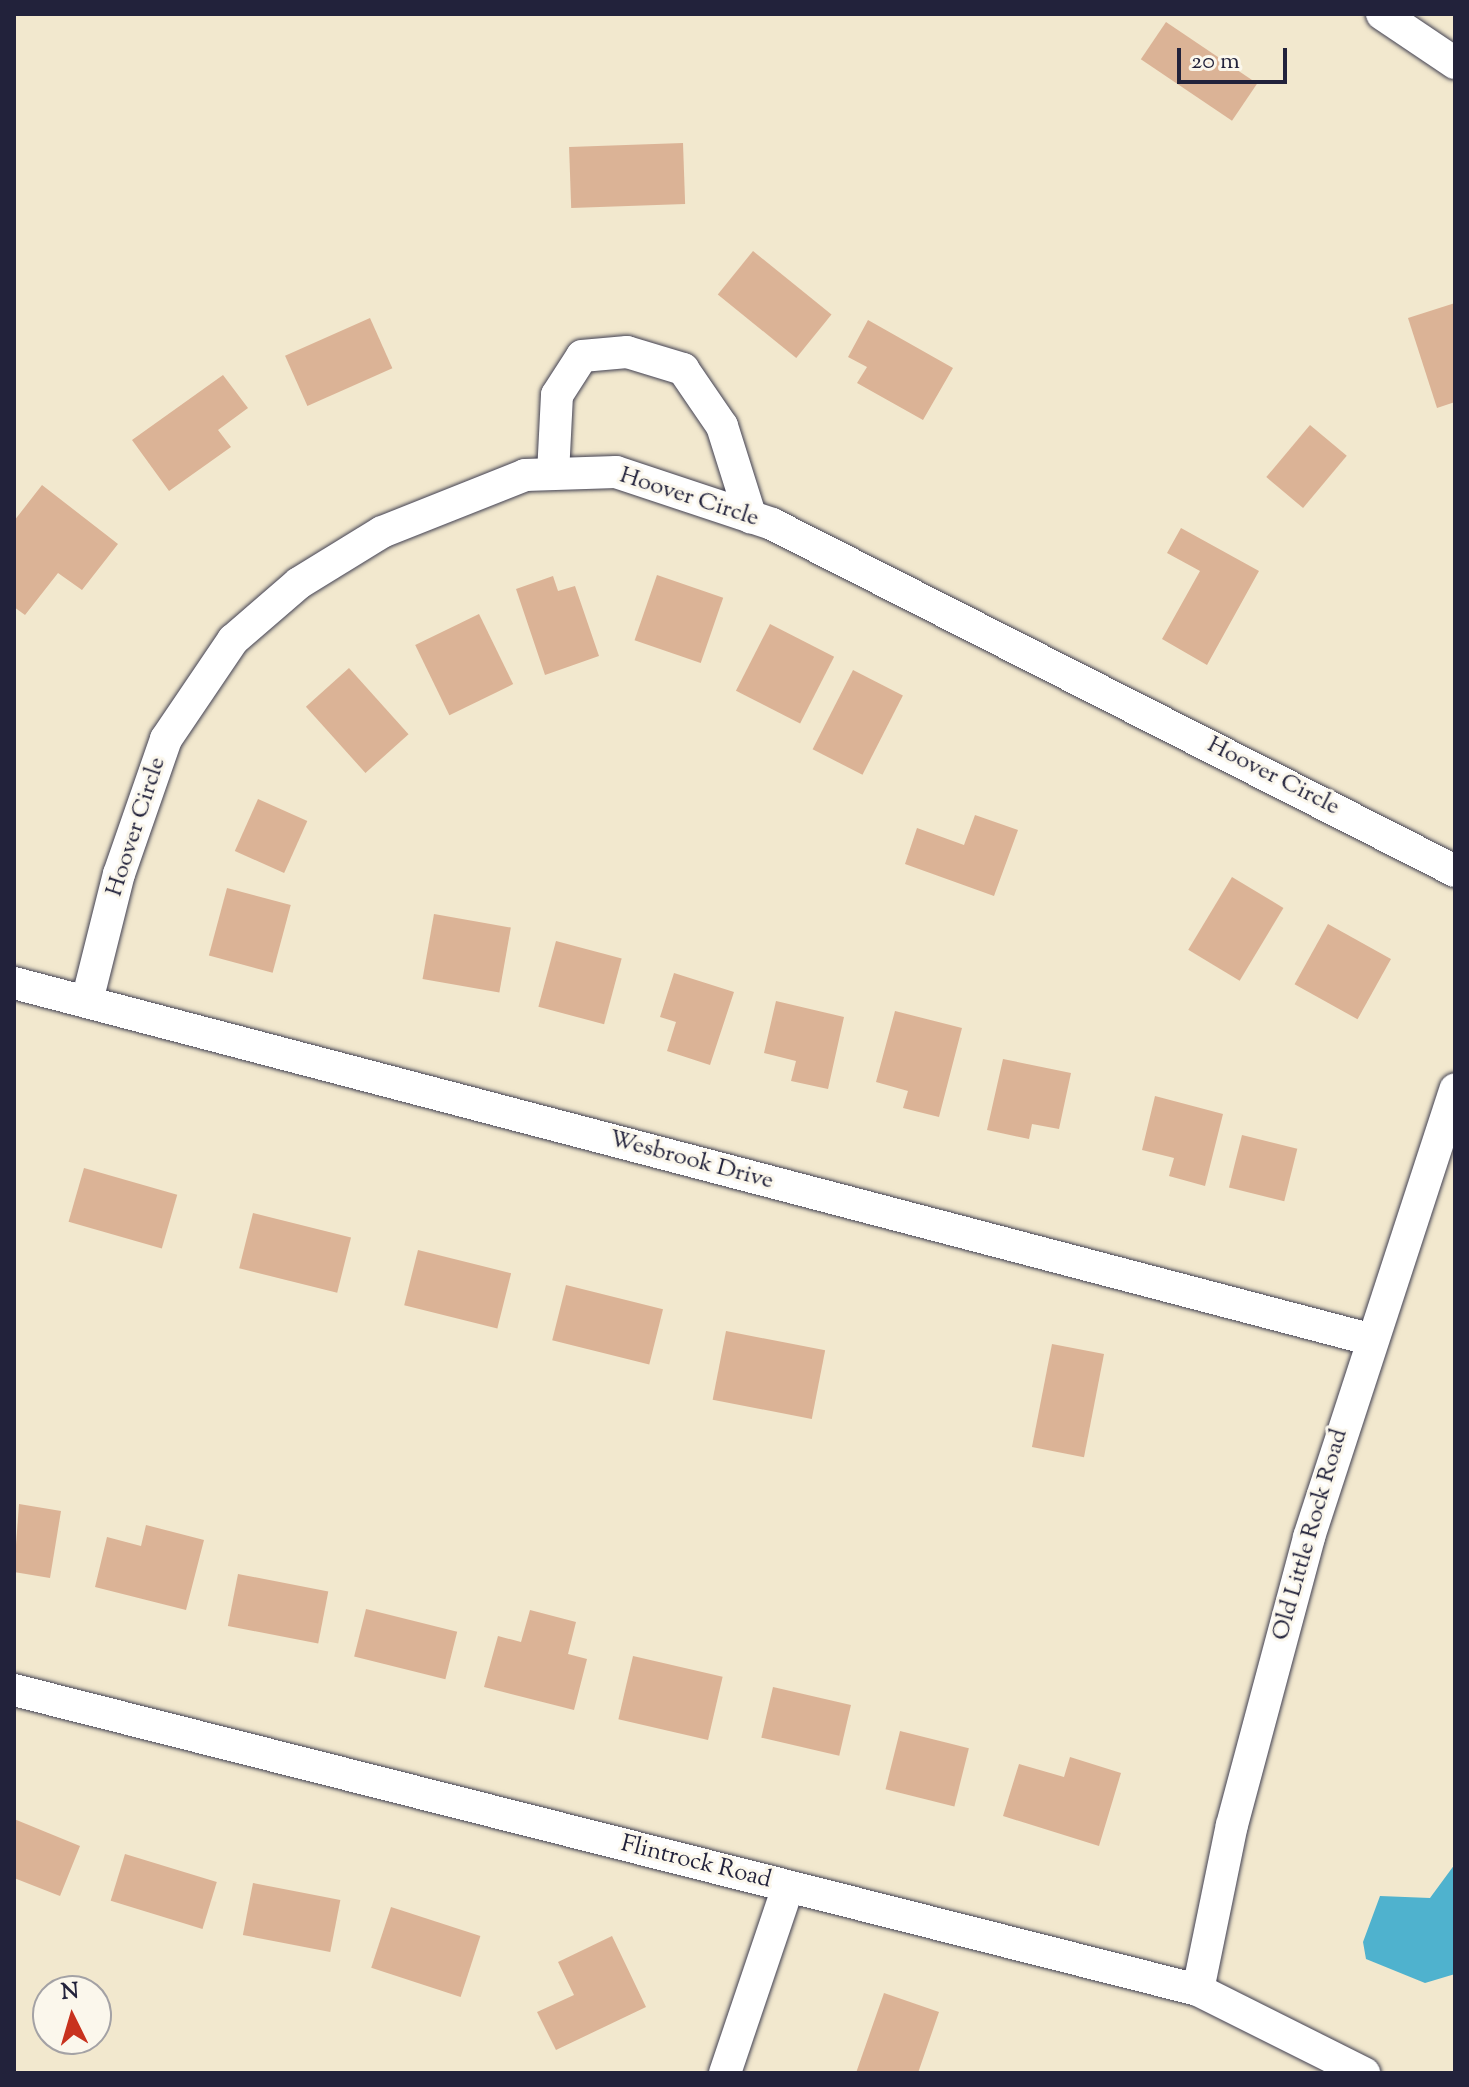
<!DOCTYPE html>
<html>
<head>
<meta charset="utf-8">
<style>
  body { margin:0 }
  #map { position:relative; width:1469px; height:2087px; overflow:hidden; background:#f2e8ce; font-family:"Sorts Mill Goudy",serif }
  div>[style] { position:absolute }
  .water>* { inset:0; background:#4fb2ce }
  .building>* { inset:0; background:#dbb396; transform-origin:0 0 }
  .roads { filter:drop-shadow(0 0 2px #414051) drop-shadow(0 0 2px #414051) }
  .minor>* { height:32px; margin:-16px; padding:0 16px; transform-origin:16px; border-radius:16px; background:#fff }
  span { translate:-50% -50%; white-space:nowrap; text-align:center; line-height:1.15; -webkit-text-stroke:6px #fbf7ec; paint-order:stroke }
  .street-label { font-size:24px; color:#22223b }
  .frame { position:absolute; inset:0; border:16px solid #22223b; pointer-events:none }
  .north { position:absolute; left:32px; top:1975px; width:80px; height:80px; box-sizing:border-box; background:#fbf7ec; border:2px solid #a4a2a5; border-radius:50%; rotate:355deg; font-size:22px; font-weight:700; line-height:32px; text-align:center; color:#22223b }
  .north::after { content:''; display:block; margin:auto; width:28px; height:36px; background:#c8321e; clip-path:polygon(50% 0,100% 100%,50% 72%,0 100%) }
  .scale { position:absolute; left:1177px; top:48px; width:110px; height:36px; box-sizing:border-box; border:4px solid #22223b; border-top:0; padding-left:10px; font-size:24px; line-height:28px; white-space:nowrap; color:#22223b; -webkit-text-stroke:6px #fbf7ec; paint-order:stroke }
</style>
</head>
<body>
<div id="map">
  <div class="water">
    <div style="clip-path:polygon(1455px 1864px,1455px 1974px,1425px 1983px,1366px 1959px,1363px 1942px,1380px 1896px,1430px 1898px)"></div>
  </div>
  <div class="building">
    <div style="left:1166px;top:22px;width:110px;height:45px;rotate:34deg"></div>
    <div style="left:683px;top:143px;width:61px;height:114px;rotate:88deg"></div>
    <div style="left:753px;top:251px;width:101px;height:56px;rotate:39deg"></div>
    <div style="clip-path:polygon(1455px 303px,1455px 402px,1437px 408px,1408px 318px)"></div>
    <div style="left:370px;top:318px;width:55px;height:93px;rotate:66deg"></div>
    <div style="clip-path:polygon(868px 320px,953px 368px,923px 420px,857px 383px,867px 367px,848px 357px)"></div>
    <div style="clip-path:polygon(223px 375px,248px 408px,218px 430px,231px 447px,169px 491px,132px 440px)"></div>
    <div style="left:1310px;top:425px;width:48px;height:68px;rotate:40deg"></div>
    <div style="clip-path:polygon(42px 485px,118px 544px,82px 590px,58px 573px,25px 615px,14px 607px,14px 521px)"></div>
    <div style="clip-path:polygon(1181px 528px,1259px 571px,1207px 665px,1162px 639px,1200px 571px,1167px 553px)"></div>
    <div style="left:657px;top:575px;width:70px;height:69px;rotate:19deg"></div>
    <div style="clip-path:polygon(553px 576px,558px 591px,575px 586px,599px 656px,545px 675px,516px 589px)"></div>
    <div style="left:479px;top:614px;width:78px;height:71px;rotate:64deg"></div>
    <div style="left:770px;top:624px;width:72px;height:75px;rotate:27deg"></div>
    <div style="left:349px;top:668px;width:89px;height:58px;rotate:48deg"></div>
    <div style="left:853px;top:670px;width:56px;height:89px;rotate:27deg"></div>
    <div style="left:258px;top:799px;width:54px;height:57px;rotate:24deg"></div>
    <div style="clip-path:polygon(975px 815px,1018px 830px,994px 896px,905px 864px,917px 828px,964px 845px)"></div>
    <div style="left:1232px;top:877px;width:60px;height:85px;rotate:31deg"></div>
    <div style="left:227px;top:888px;width:66px;height:70px;rotate:15deg"></div>
    <div style="left:434px;top:914px;width:78px;height:66px;rotate:10deg"></div>
    <div style="left:1328px;top:924px;width:72px;height:69px;rotate:29deg"></div>
    <div style="left:556px;top:941px;width:68px;height:68px;rotate:15deg"></div>
    <div style="clip-path:polygon(674px 973px,734px 992px,710px 1065px,667px 1051px,676px 1022px,660px 1017px)"></div>
    <div style="clip-path:polygon(776px 1001px,844px 1017px,828px 1089px,791px 1081px,796px 1061px,764px 1053px)"></div>
    <div style="clip-path:polygon(895px 1011px,962px 1028px,939px 1117px,903px 1108px,908px 1091px,876px 1082px)"></div>
    <div style="clip-path:polygon(1003px 1059px,1071px 1073px,1059px 1129px,1032px 1124px,1029px 1139px,987px 1130px)"></div>
    <div style="clip-path:polygon(1155px 1096px,1223px 1114px,1205px 1186px,1169px 1176px,1174px 1158px,1142px 1150px)"></div>
    <div style="left:1242px;top:1135px;width:57px;height:54px;rotate:14deg"></div>
    <div style="left:84px;top:1168px;width:97px;height:56px;rotate:16deg"></div>
    <div style="left:253px;top:1213px;width:101px;height:57px;rotate:14deg"></div>
    <div style="left:418px;top:1250px;width:96px;height:57px;rotate:14deg"></div>
    <div style="left:566px;top:1285px;width:100px;height:57px;rotate:14deg"></div>
    <div style="left:726px;top:1331px;width:101px;height:70px;rotate:11deg"></div>
    <div style="left:1052px;top:1344px;width:53px;height:105px;rotate:11deg"></div>
    <div style="clip-path:polygon(19px 1504px,61px 1511px,50px 1578px,14px 1572px)"></div>
    <div style="clip-path:polygon(146px 1525px,204px 1540px,186px 1610px,95px 1587px,107px 1537px,141px 1546px)"></div>
    <div style="left:238px;top:1574px;width:92px;height:53px;rotate:11deg"></div>
    <div style="left:366px;top:1609px;width:94px;height:49px;rotate:14deg"></div>
    <div style="clip-path:polygon(530px 1610px,576px 1622px,568px 1654px,587px 1659px,574px 1710px,484px 1687px,498px 1636px,521px 1642px)"></div>
    <div style="left:633px;top:1656px;width:92px;height:65px;rotate:13deg"></div>
    <div style="left:773px;top:1687px;width:80px;height:52px;rotate:13deg"></div>
    <div style="left:900px;top:1731px;width:71px;height:60px;rotate:14deg"></div>
    <div style="clip-path:polygon(1070px 1757px,1121px 1773px,1099px 1846px,1003px 1816px,1019px 1764px,1064px 1777px)"></div>
    <div style="clip-path:polygon(14px 1819px,80px 1846px,60px 1896px,14px 1878px)"></div>
    <div style="left:125px;top:1854px;width:96px;height:49px;rotate:17deg"></div>
    <div style="left:253px;top:1883px;width:89px;height:53px;rotate:11deg"></div>
    <div style="left:391px;top:1907px;width:94px;height:64px;rotate:18deg"></div>
    <div style="clip-path:polygon(612px 1936px,646px 2007px,556px 2050px,537px 2012px,574px 1995px,558px 1962px)"></div>
    <div style="clip-path:polygon(884px 1993px,939px 2012px,918px 2073px,856px 2073px)"></div>
  </div>
  <div class="roads">
    <div class="minor">
      <div style="left:1382px;top:14px;width:88px;rotate:33.9deg"></div>
      <div style="left:553px;top:474px;width:79px;rotate:-87.1deg"></div>
      <div style="left:557px;top:395px;width:46px;rotate:-57.3deg"></div>
      <div style="left:582px;top:356px;width:45px;rotate:-5.1deg"></div>
      <div style="left:627px;top:352px;width:59px;rotate:16.9deg"></div>
      <div style="left:683px;top:369px;width:69px;rotate:55.6deg"></div>
      <div style="left:722px;top:426px;width:96px;rotate:72.5deg"></div>
      <div style="left:14px;top:983px;width:1401px;rotate:14.72deg"></div>
      <div style="left:87px;top:1001px;width:131px;rotate:-75.9deg"></div>
      <div style="left:119px;top:874px;width:143px;rotate:-70.8deg"></div>
      <div style="left:166px;top:739px;width:120px;rotate:-55.9deg"></div>
      <div style="left:233px;top:640px;width:87px;rotate:-40.8deg"></div>
      <div style="left:299px;top:583px;width:97px;rotate:-31.6deg"></div>
      <div style="left:382px;top:532px;width:154px;rotate:-21.7deg"></div>
      <div style="left:525px;top:475px;width:91px;rotate:-1.9deg"></div>
      <div style="left:616px;top:472px;width:164px;rotate:18.4deg"></div>
      <div style="left:772px;top:524px;width:766px;rotate:26.93deg"></div>
      <div style="left:14px;top:1690px;width:1221px;rotate:14.22deg"></div>
      <div style="left:1198px;top:1990px;width:186px;rotate:26.6deg"></div>
      <div style="left:1198px;top:1990px;width:168px;rotate:-78.4deg"></div>
      <div style="left:1232px;top:1825px;width:298px;rotate:-75deg"></div>
      <div style="left:1309px;top:1537px;width:471px;rotate:-71.9deg"></div>
      <div style="left:725px;top:2073px;width:196px;rotate:-71.3deg"></div>
    </div>
  </div>
  <div class="street-label">
    <span style="left:689px;top:498px;rotate:18deg">Hoover Circle</span>
    <span style="left:1273px;top:777px;rotate:27deg">Hoover Circle</span>
    <span style="left:137px;top:827px;rotate:-72deg">Hoover Circle</span>
    <span style="left:691px;top:1161px;rotate:15deg">Wesbrook Drive</span>
    <span style="left:1311px;top:1535px;rotate:-74deg">Old Little Rock Road</span>
    <span style="left:696px;top:1863px;rotate:14deg">Flintrock Road</span>
  </div>
  <div class="frame"></div>
  <div class="north">N</div>
  <div class="scale">20 m</div>
</div>
</body>
</html>
